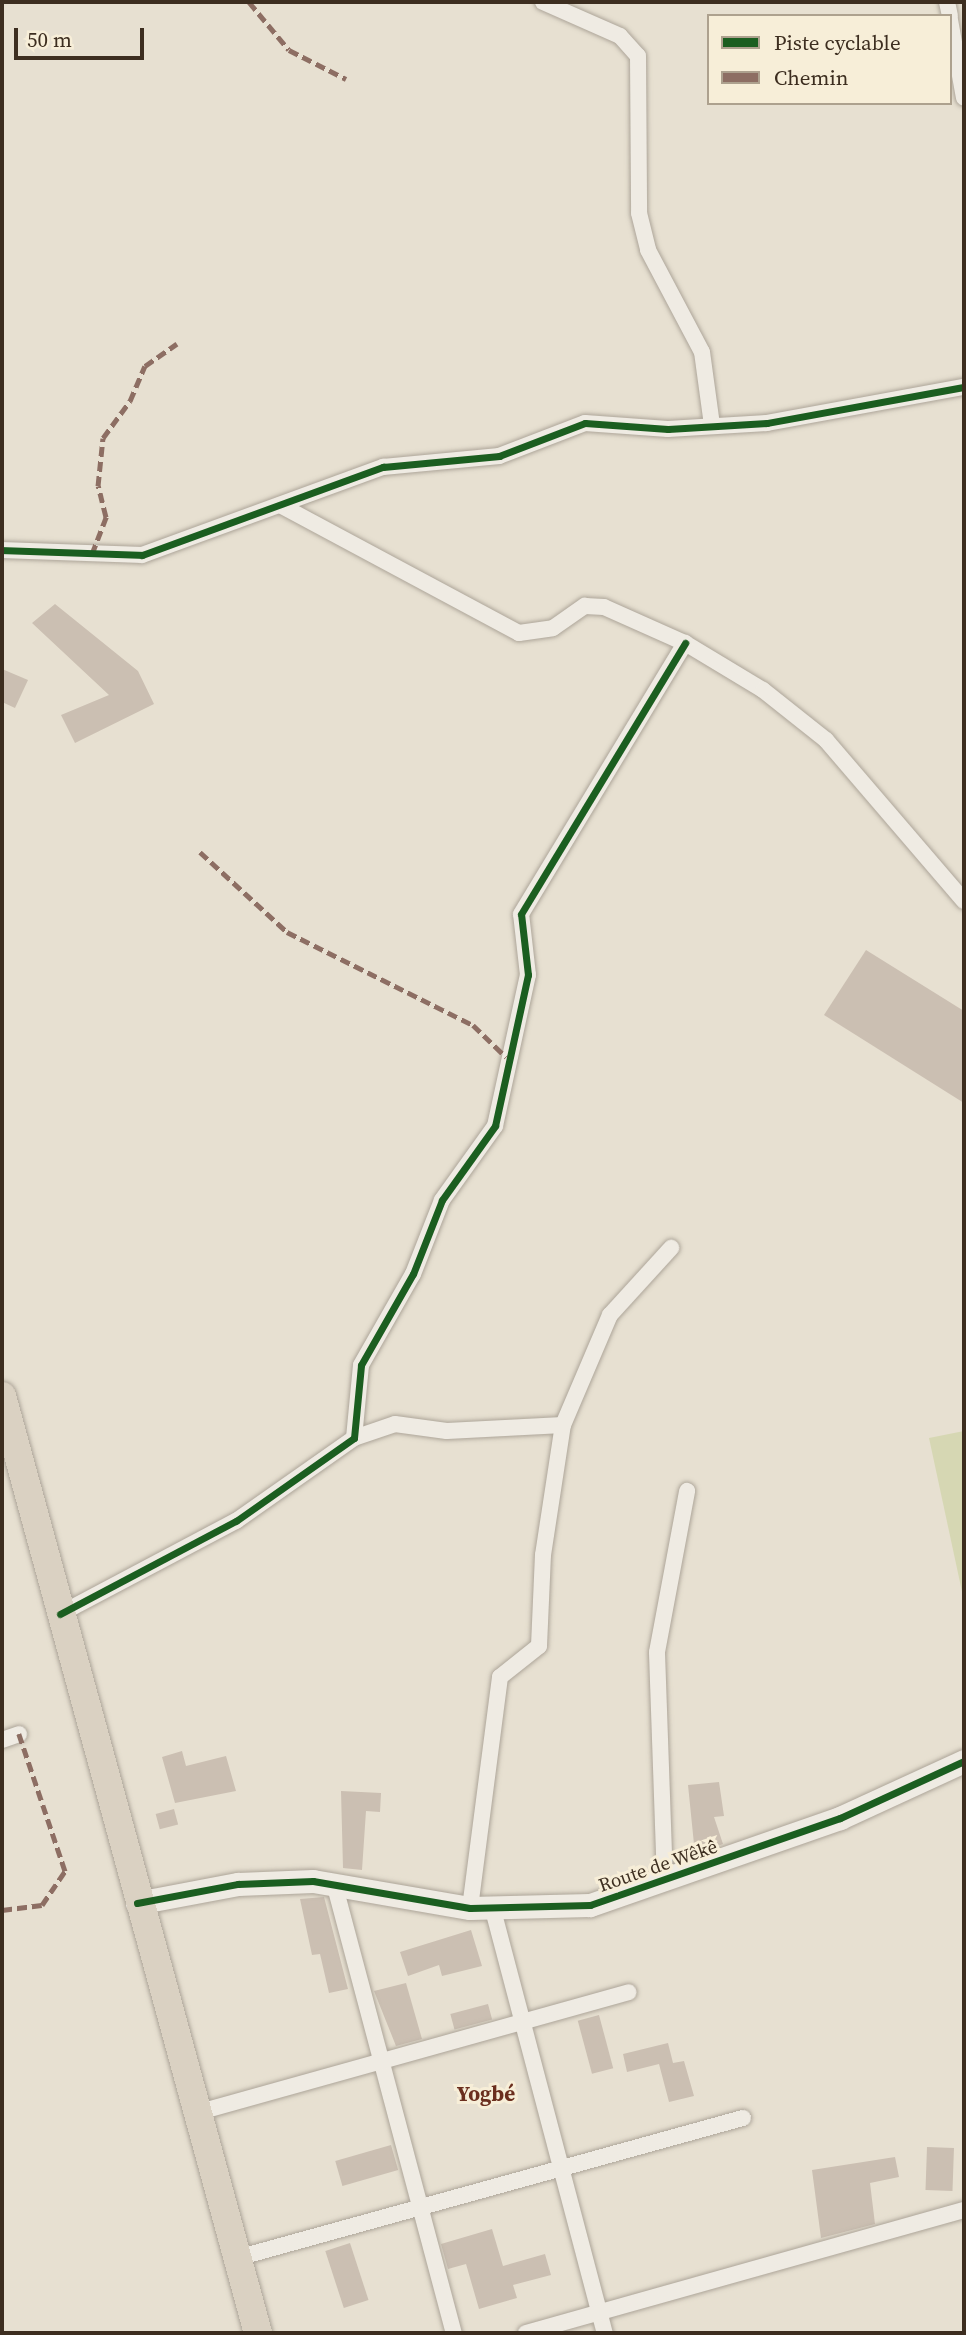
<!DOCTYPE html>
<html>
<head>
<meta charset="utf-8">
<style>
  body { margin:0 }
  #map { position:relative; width:966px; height:2335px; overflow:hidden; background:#e7e0d1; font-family:"Source Serif 4",serif }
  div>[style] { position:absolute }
  .green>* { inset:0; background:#d6d7b3 }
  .building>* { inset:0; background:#cbbfb2; transform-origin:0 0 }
  .roads { filter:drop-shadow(0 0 2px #ada599) drop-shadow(0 0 2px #ada599) }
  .street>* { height:16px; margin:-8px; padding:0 8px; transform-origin:8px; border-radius:8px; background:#efebe3 }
  .secondary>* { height:23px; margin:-11.5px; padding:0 11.5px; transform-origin:11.5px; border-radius:11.5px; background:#efebe3 }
  .highway>* { height:28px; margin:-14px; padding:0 14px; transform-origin:14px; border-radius:14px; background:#dad1c2 }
  .quiet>* { height:5px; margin-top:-2.5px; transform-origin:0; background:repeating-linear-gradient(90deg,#8d6e63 0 10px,transparent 0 15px) }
  .cycleway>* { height:7px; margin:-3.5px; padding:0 3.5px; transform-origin:3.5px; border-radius:3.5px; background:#1b5e20 }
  span { translate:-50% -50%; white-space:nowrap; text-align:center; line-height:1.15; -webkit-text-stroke:6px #f7eed8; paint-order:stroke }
  .street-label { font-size:19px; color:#3d2e20 }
  .neighbourhood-label { font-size:21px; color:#6b2e1e; font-weight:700 }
  .frame { position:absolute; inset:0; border:4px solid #3d2e20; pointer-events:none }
  .legend { position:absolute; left:707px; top:14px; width:245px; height:91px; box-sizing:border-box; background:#f7eed8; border:2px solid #ada18e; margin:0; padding:9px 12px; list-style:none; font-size:21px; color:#3d2e20 }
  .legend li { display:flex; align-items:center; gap:14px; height:35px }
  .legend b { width:35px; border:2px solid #ada18e }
  .scale { position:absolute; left:14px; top:28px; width:130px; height:32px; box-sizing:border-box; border:4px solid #3d2e20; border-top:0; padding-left:9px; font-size:21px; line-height:24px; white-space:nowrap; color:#3d2e20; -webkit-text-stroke:5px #f7eed8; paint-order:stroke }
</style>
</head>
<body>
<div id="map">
  <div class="green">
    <div style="clip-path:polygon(964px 1431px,964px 1601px,929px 1438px)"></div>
  </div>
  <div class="building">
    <div style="clip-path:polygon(55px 604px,138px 671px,154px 704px,75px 743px,61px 715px,109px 695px,32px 623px)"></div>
    <div style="clip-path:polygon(2px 669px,28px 680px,15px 708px,2px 702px)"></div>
    <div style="clip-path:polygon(866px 950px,964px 1011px,964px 1103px,824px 1015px)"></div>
    <div style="clip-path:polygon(182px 1751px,186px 1766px,226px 1756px,236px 1791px,175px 1803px,162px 1757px)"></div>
    <div style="clip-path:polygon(719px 1782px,724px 1816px,714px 1817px,723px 1844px,695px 1854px,688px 1785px)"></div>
    <div style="clip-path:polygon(341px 1791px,381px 1793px,380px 1812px,366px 1811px,362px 1870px,343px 1868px)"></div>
    <div style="left:174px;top:1809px;width:16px;height:19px;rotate:75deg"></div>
    <div style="clip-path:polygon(324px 1897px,348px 1989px,329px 1993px,320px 1954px,312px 1955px,300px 1899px)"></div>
    <div style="clip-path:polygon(471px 1930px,482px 1966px,442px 1976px,439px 1965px,408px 1976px,400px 1952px)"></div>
    <div style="clip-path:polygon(406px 1983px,422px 2039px,396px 2046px,374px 1991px)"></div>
    <div style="left:488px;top:2004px;width:16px;height:39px;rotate:75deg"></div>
    <div style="left:599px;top:2015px;width:55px;height:22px;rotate:75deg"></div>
    <div style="clip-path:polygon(668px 2043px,673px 2063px,684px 2061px,694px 2096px,669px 2102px,659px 2064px,627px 2072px,623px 2054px)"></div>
    <div style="left:391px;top:2145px;width:26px;height:58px;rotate:74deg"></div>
    <div style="left:927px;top:2147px;width:27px;height:43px;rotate:2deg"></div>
    <div style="clip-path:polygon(895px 2157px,899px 2177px,870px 2183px,875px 2224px,821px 2238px,812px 2170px)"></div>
    <div style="clip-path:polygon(492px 2229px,503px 2266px,545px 2254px,551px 2275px,513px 2285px,517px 2298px,479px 2309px,466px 2264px,448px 2269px,441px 2244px)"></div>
    <div style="left:350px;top:2243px;width:60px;height:26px;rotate:72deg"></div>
  </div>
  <div class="roads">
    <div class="street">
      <div style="left:543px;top:2px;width:84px;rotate:23.8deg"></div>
      <div style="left:620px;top:36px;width:27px;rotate:48deg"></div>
      <div style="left:638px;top:56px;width:157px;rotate:89.6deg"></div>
      <div style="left:639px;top:213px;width:38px;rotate:76deg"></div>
      <div style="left:648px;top:250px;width:115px;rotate:62.1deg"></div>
      <div style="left:702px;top:352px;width:74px;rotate:82.2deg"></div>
      <div style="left:947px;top:2px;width:14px;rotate:78deg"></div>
      <div style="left:950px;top:20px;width:79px;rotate:79.8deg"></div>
      <div style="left:280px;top:505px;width:271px;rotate:28.2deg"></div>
      <div style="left:519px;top:633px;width:34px;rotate:-8deg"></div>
      <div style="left:553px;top:628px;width:39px;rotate:-35deg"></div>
      <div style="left:585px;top:606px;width:19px;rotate:3deg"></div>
      <div style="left:604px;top:607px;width:89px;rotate:24deg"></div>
      <div style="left:685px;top:643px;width:91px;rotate:31.1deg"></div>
      <div style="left:763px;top:690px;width:80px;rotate:38.4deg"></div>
      <div style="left:826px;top:740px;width:212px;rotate:49.4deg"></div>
      <div style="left:2px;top:550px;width:140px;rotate:2deg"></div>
      <div style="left:142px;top:555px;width:257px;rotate:-20.1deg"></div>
      <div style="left:383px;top:467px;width:117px;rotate:-5.4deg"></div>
      <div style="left:499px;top:456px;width:92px;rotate:-21deg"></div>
      <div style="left:585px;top:423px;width:83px;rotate:4.1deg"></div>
      <div style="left:668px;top:429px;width:99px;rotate:-3.5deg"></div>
      <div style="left:767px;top:423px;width:200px;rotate:-10.4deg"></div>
      <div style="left:354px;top:1438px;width:43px;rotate:-18.9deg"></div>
      <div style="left:395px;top:1424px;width:52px;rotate:7.7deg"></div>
      <div style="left:447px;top:1431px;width:116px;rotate:-3deg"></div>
      <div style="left:60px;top:1614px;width:199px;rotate:-27.9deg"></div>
      <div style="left:236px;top:1521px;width:144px;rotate:-35.1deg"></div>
      <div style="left:354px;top:1438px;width:73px;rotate:-84.5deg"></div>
      <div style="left:361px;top:1365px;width:105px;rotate:-60.3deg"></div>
      <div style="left:413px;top:1274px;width:79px;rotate:-68.6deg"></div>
      <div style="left:442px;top:1200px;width:91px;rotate:-54.4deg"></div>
      <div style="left:495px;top:1126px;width:155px;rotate:-77.7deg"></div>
      <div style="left:528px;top:975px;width:61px;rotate:-96.5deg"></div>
      <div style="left:521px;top:914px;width:317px;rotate:-58.8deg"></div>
      <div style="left:2px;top:1740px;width:18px;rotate:-19deg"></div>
      <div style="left:665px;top:1882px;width:230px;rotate:-92deg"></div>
      <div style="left:657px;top:1652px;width:164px;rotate:-79.4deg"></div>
      <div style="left:334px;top:1883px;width:466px;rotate:75.1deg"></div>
      <div style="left:470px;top:1908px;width:233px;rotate:-82.6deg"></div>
      <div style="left:500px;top:1677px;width:50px;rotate:-38.5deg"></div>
      <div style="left:539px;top:1646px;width:91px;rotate:-87.5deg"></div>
      <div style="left:543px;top:1555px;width:132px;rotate:-81.3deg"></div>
      <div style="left:563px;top:1425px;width:120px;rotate:-66.9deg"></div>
      <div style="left:610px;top:1315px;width:91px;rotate:-47.7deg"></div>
      <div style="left:493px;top:1910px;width:438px;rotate:75.2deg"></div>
      <div style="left:196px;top:2113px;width:449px;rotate:-15.6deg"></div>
      <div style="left:237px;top:2258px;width:525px;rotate:-15.47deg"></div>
      <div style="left:526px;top:2333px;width:455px;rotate:-15.7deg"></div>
    </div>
    <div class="secondary">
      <div style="left:137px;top:1903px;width:103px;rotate:-10.7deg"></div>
      <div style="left:238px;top:1884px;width:75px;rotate:-2.3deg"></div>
      <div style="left:313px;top:1881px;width:159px;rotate:9.8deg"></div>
      <div style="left:470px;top:1908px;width:120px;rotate:-1.4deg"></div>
      <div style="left:590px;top:1905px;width:265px;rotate:-19.2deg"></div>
      <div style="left:840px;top:1818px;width:136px;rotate:-24.7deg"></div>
    </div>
    <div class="highway">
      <div style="left:2px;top:1396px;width:971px;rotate:74.72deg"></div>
    </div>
  </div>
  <div class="quiet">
    <div style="left:249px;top:2px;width:62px;rotate:50.2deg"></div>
    <div style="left:289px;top:50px;width:64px;rotate:27deg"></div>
    <div style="left:92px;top:554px;width:40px;rotate:-69deg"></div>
    <div style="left:106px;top:517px;width:32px;rotate:-104deg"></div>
    <div style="left:98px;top:486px;width:48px;rotate:-84.1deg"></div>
    <div style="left:103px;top:438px;width:46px;rotate:-53.9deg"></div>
    <div style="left:130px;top:401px;width:38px;rotate:-67deg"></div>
    <div style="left:145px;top:366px;width:39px;rotate:-35deg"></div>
    <div style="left:200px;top:852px;width:118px;rotate:42.6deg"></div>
    <div style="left:287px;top:932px;width:208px;rotate:26.6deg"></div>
    <div style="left:473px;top:1025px;width:46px;rotate:44.1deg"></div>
    <div style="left:2px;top:1910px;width:40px;rotate:-7.1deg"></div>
    <div style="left:42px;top:1905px;width:41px;rotate:-55.9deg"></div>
    <div style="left:65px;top:1871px;width:145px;rotate:-108.6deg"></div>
  </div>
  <div class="cycleway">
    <div style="left:2px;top:550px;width:140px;rotate:2deg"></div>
    <div style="left:142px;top:555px;width:257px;rotate:-20.1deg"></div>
    <div style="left:383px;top:467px;width:117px;rotate:-5.4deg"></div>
    <div style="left:499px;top:456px;width:92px;rotate:-21deg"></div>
    <div style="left:585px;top:423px;width:83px;rotate:4.1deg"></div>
    <div style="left:668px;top:429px;width:99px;rotate:-3.5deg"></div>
    <div style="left:767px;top:423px;width:200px;rotate:-10.4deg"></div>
    <div style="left:60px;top:1614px;width:199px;rotate:-27.9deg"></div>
    <div style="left:236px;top:1521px;width:144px;rotate:-35.1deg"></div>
    <div style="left:354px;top:1438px;width:73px;rotate:-84.5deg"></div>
    <div style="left:361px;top:1365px;width:105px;rotate:-60.3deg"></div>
    <div style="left:413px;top:1274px;width:79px;rotate:-68.6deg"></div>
    <div style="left:442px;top:1200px;width:91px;rotate:-54.4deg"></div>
    <div style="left:495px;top:1126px;width:155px;rotate:-77.7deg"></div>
    <div style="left:528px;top:975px;width:61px;rotate:-96.5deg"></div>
    <div style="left:521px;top:914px;width:317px;rotate:-58.8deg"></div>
    <div style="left:137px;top:1903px;width:103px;rotate:-10.7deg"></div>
    <div style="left:238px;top:1884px;width:75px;rotate:-2.3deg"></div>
    <div style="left:313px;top:1881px;width:159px;rotate:9.8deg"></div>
    <div style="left:470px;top:1908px;width:120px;rotate:-1.4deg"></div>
    <div style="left:590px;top:1905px;width:265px;rotate:-19.2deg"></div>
    <div style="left:840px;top:1818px;width:136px;rotate:-24.7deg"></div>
  </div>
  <div class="street-label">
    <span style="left:658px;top:1866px;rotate:-19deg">Route de Wêkê</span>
  </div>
  <div class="neighbourhood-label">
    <span style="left:486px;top:2094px">Yogbé</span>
  </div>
  <div class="frame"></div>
  <ul class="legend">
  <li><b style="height:9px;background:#1b5e20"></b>Piste cyclable</li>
  <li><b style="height:9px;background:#8d6e63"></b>Chemin</li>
  </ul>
  <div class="scale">50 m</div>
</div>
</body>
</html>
